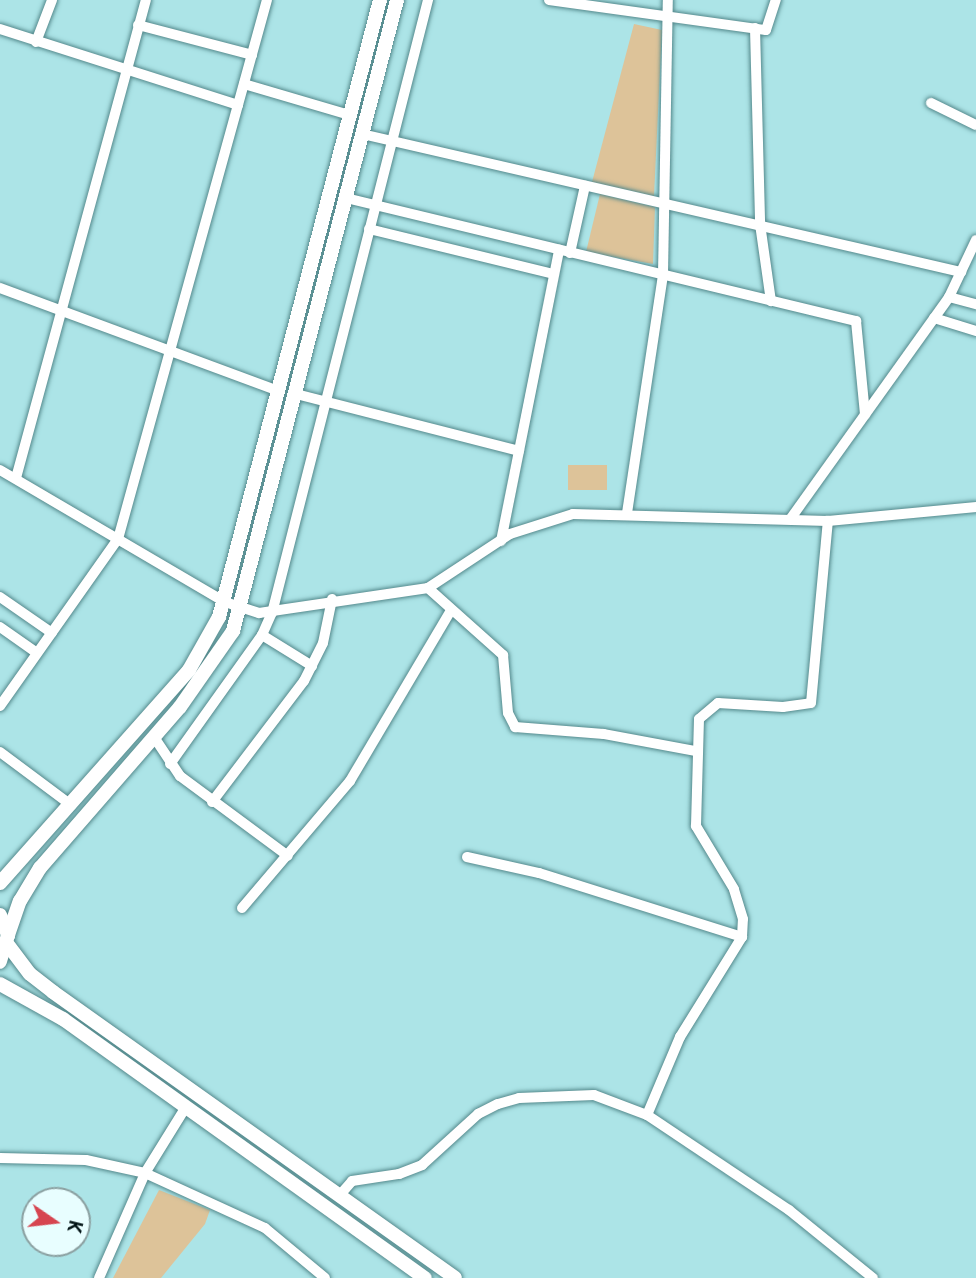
<!DOCTYPE html>
<html>
<head>
<meta charset="utf-8">
<style>
  body { margin:0 }
  #map { position:relative; width:976px; height:1278px; overflow:hidden; background:#ace4e7; font-family:"Space Grotesk",sans-serif }
  div>[style] { position:absolute }
  .green>* { inset:0; background:#ddc399; transform-origin:0 0 }
  .roads { filter:drop-shadow(0 0 2px #54898c) drop-shadow(0 0 2px #54898c) }
  .street>* { height:10px; margin:-5px; padding:0 5px; transform-origin:5px; border-radius:5px; background:#fff }
  .secondary>* { height:14px; margin:-7px; padding:0 7px; transform-origin:7px; border-radius:7px; background:#fff }
  span { translate:-50% -50%; white-space:nowrap; text-align:center; line-height:1.15; -webkit-text-stroke:6px #e8feff; paint-order:stroke }
  .north { position:absolute; left:21px; top:1187px; width:70px; height:70px; box-sizing:border-box; background:#e8feff; border:2px solid #8ba0a1; border-radius:50%; rotate:104deg; font-size:19px; font-weight:700; line-height:28px; text-align:center; color:#001214 }
  .north::after { content:''; display:block; margin:auto; width:24px; height:32px; background:#d64550; clip-path:polygon(50% 0,100% 100%,50% 72%,0 100%) }
</style>
</head>
<body>
<div id="map">
  <div class="green">
    <div style="clip-path:polygon(634px 24px,662px 30px,654px 196px,592px 182px)"></div>
    <div style="clip-path:polygon(600px 194px,655px 207px,653px 264px,586px 252px)"></div>
    <div style="left:568px;top:465px;width:39px;height:25px"></div>
    <div style="clip-path:polygon(159px 1190px,210px 1210px,205px 1224px,161px 1278px,113px 1278px)"></div>
  </div>
  <div class="roads">
    <div class="street">
      <div style="left:549px;top:0;width:219px;rotate:7.9deg"></div>
      <div style="left:766px;top:30px;width:32px;rotate:-72deg"></div>
      <div style="left:138px;top:25px;width:118px;rotate:14.7deg"></div>
      <div style="left:755px;top:28px;width:196px;rotate:88.5deg"></div>
      <div style="left:760px;top:224px;width:78px;rotate:81.9deg"></div>
      <div style="left:0;top:29px;width:250px;rotate:17.7deg"></div>
      <div style="left:36px;top:42px;width:45px;rotate:-69.1deg"></div>
      <div style="left:244px;top:84px;width:109px;rotate:16.4deg"></div>
      <div style="left:931px;top:103px;width:50px;rotate:26.1deg"></div>
      <div style="left:362px;top:134px;width:615px;rotate:12.97deg"></div>
      <div style="left:346px;top:198px;width:525px;rotate:13.56deg"></div>
      <div style="left:856px;top:321px;width:94px;rotate:84.5deg"></div>
      <div style="left:369px;top:229px;width:190px;rotate:13.7deg"></div>
      <div style="left:570px;top:253px;width:69px;rotate:-77.4deg"></div>
      <div style="left:0;top:288px;width:296px;rotate:20.3deg"></div>
      <div style="left:949px;top:297px;width:28px;rotate:15deg"></div>
      <div style="left:934px;top:318px;width:44px;rotate:17.2deg"></div>
      <div style="left:296px;top:394px;width:230px;rotate:14.3deg"></div>
      <div style="left:0;top:470px;width:261px;rotate:30.4deg"></div>
      <div style="left:225px;top:602px;width:36px;rotate:18deg"></div>
      <div style="left:259px;top:613px;width:171px;rotate:-8.4deg"></div>
      <div style="left:428px;top:588px;width:98px;rotate:-33.4deg"></div>
      <div style="left:510px;top:534px;width:66px;rotate:-17.6deg"></div>
      <div style="left:573px;top:514px;width:255px;rotate:1.6deg"></div>
      <div style="left:828px;top:521px;width:149px;rotate:-5.4deg"></div>
      <div style="left:16px;top:478px;width:495px;rotate:-74.8deg"></div>
      <div style="left:627px;top:513px;width:241px;rotate:-81.4deg"></div>
      <div style="left:663px;top:275px;width:275px;rotate:-89deg"></div>
      <div style="left:791px;top:518px;width:272px;rotate:-54.4deg"></div>
      <div style="left:949px;top:297px;width:63px;rotate:-64.7deg"></div>
      <div style="left:501px;top:541px;width:297px;rotate:-78.7deg"></div>
      <div style="left:428px;top:588px;width:101px;rotate:41.8deg"></div>
      <div style="left:503px;top:655px;width:58px;rotate:85.1deg"></div>
      <div style="left:508px;top:713px;width:16px;rotate:63deg"></div>
      <div style="left:515px;top:727px;width:89px;rotate:4.5deg"></div>
      <div style="left:604px;top:734px;width:94px;rotate:10.5deg"></div>
      <div style="left:0;top:597px;width:63px;rotate:34.7deg"></div>
      <div style="left:0;top:627px;width:45px;rotate:35.1deg"></div>
      <div style="left:262px;top:635px;width:59px;rotate:31.8deg"></div>
      <div style="left:0;top:706px;width:204px;rotate:-54.8deg"></div>
      <div style="left:118px;top:539px;width:559px;rotate:-74.55deg"></div>
      <div style="left:154px;top:737px;width:47px;rotate:56.3deg"></div>
      <div style="left:180px;top:776px;width:134px;rotate:36.5deg"></div>
      <div style="left:0;top:752px;width:89px;rotate:36.7deg"></div>
      <div style="left:170px;top:764px;width:158px;rotate:-54.5deg"></div>
      <div style="left:262px;top:635px;width:24px;rotate:-66deg"></div>
      <div style="left:272px;top:613px;width:633px;rotate:-75.72deg"></div>
      <div style="left:212px;top:802px;width:152px;rotate:-52.8deg"></div>
      <div style="left:304px;top:681px;width:42px;rotate:-63.4deg"></div>
      <div style="left:323px;top:643px;width:45px;rotate:-78.4deg"></div>
      <div style="left:467px;top:857px;width:74px;rotate:12.5deg"></div>
      <div style="left:539px;top:873px;width:213px;rotate:17.5deg"></div>
      <div style="left:242px;top:908px;width:167px;rotate:-49.6deg"></div>
      <div style="left:350px;top:781px;width:196px;rotate:-59.4deg"></div>
      <div style="left:647px;top:1115px;width:85px;rotate:-67.1deg"></div>
      <div style="left:680px;top:1037px;width:118px;rotate:-58.2deg"></div>
      <div style="left:742px;top:937px;width:18px;rotate:-87deg"></div>
      <div style="left:743px;top:919px;width:31px;rotate:-107deg"></div>
      <div style="left:734px;top:889px;width:74px;rotate:-121.1deg"></div>
      <div style="left:696px;top:826px;width:107px;rotate:-88.4deg"></div>
      <div style="left:699px;top:719px;width:25px;rotate:-40deg"></div>
      <div style="left:718px;top:703px;width:65px;rotate:3.5deg"></div>
      <div style="left:783px;top:707px;width:28px;rotate:-8deg"></div>
      <div style="left:811px;top:703px;width:183px;rotate:-84.7deg"></div>
      <div style="left:0;top:1158px;width:86px;rotate:1.3deg"></div>
      <div style="left:86px;top:1160px;width:60px;rotate:12.4deg"></div>
      <div style="left:145px;top:1173px;width:132px;rotate:24.6deg"></div>
      <div style="left:265px;top:1228px;width:78px;rotate:39.8deg"></div>
      <div style="left:339px;top:1196px;width:20px;rotate:-49deg"></div>
      <div style="left:352px;top:1181px;width:48px;rotate:-8.5deg"></div>
      <div style="left:399px;top:1174px;width:25px;rotate:-21deg"></div>
      <div style="left:422px;top:1165px;width:76px;rotate:-42.3deg"></div>
      <div style="left:478px;top:1114px;width:22px;rotate:-27deg"></div>
      <div style="left:498px;top:1104px;width:22px;rotate:-16deg"></div>
      <div style="left:519px;top:1098px;width:75px;rotate:-2.3deg"></div>
      <div style="left:594px;top:1095px;width:57px;rotate:20.7deg"></div>
      <div style="left:647px;top:1115px;width:171px;rotate:33.8deg"></div>
      <div style="left:789px;top:1210px;width:108px;rotate:39deg"></div>
      <div style="left:99px;top:1278px;width:115px;rotate:-66.3deg"></div>
      <div style="left:145px;top:1173px;width:78px;rotate:-58.2deg"></div>
    </div>
    <div class="secondary">
      <div style="left:0;top:883px;width:285px;rotate:-48.4deg"></div>
      <div style="left:189px;top:670px;width:61px;rotate:-60.5deg"></div>
      <div style="left:219px;top:617px;width:638px;rotate:-75.38deg"></div>
      <div style="left:0;top:915px;width:22px;rotate:68deg"></div>
      <div style="left:8px;top:935px;width:28px;rotate:107deg"></div>
      <div style="left:8px;top:935px;width:36px;rotate:-71deg"></div>
      <div style="left:20px;top:901px;width:39px;rotate:-59deg"></div>
      <div style="left:40px;top:868px;width:213px;rotate:-49deg"></div>
      <div style="left:180px;top:707px;width:93px;rotate:-55.1deg"></div>
      <div style="left:233px;top:631px;width:652px;rotate:-75.43deg"></div>
      <div style="left:8px;top:945px;width:36px;rotate:53deg"></div>
      <div style="left:30px;top:974px;width:29px;rotate:38deg"></div>
      <div style="left:53px;top:992px;width:493px;rotate:35.4deg"></div>
      <div style="left:0;top:984px;width:72px;rotate:29.1deg"></div>
      <div style="left:63px;top:1019px;width:445px;rotate:35.6deg"></div>
    </div>
  </div>
  <div class="north">K</div>
</div>
</body>
</html>
